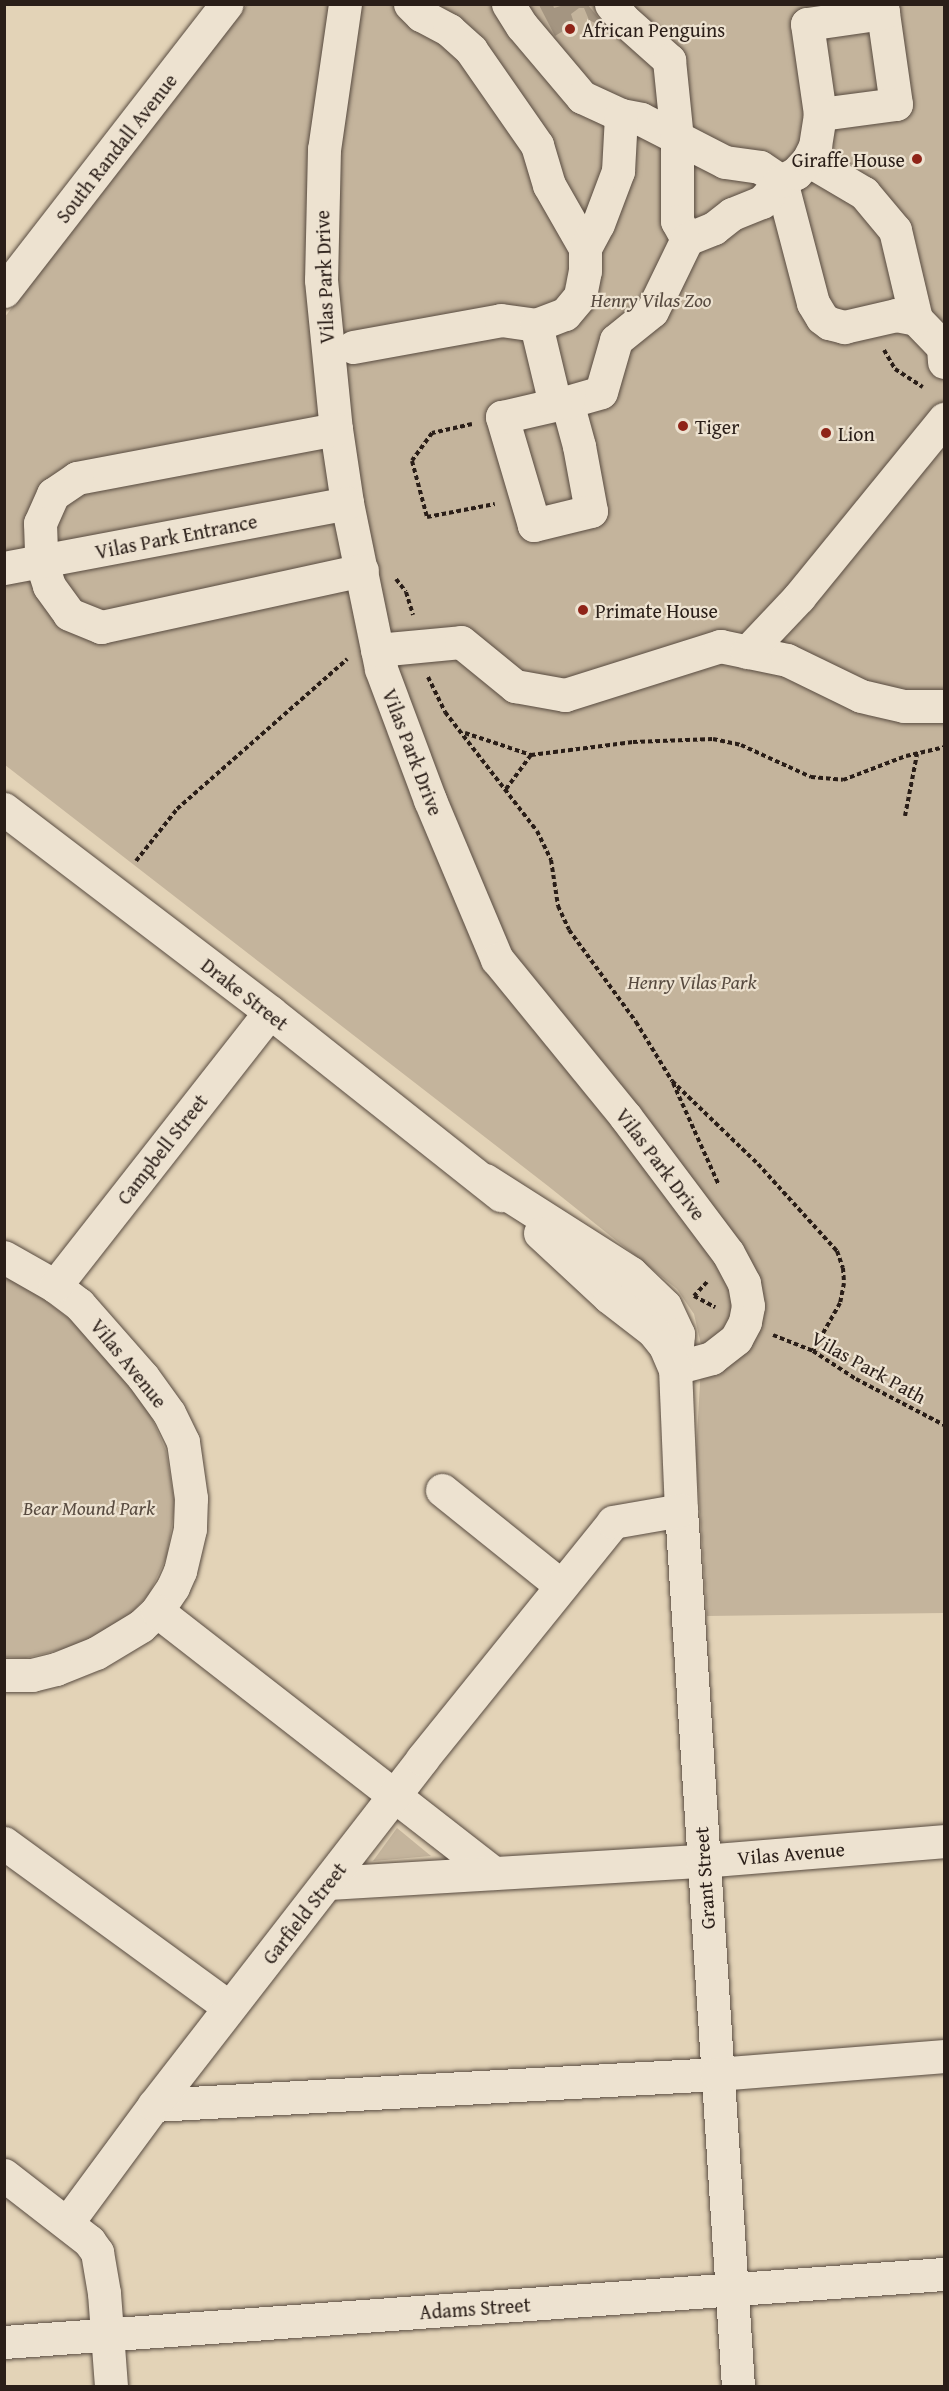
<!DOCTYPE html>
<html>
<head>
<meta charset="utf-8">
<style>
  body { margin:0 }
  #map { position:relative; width:949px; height:2391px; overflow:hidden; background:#e3d3b7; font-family:"Gentium Book Plus",serif }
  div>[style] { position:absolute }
  .green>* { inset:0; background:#c4b49c }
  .water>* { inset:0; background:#a49581 }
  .path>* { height:4px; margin-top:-2px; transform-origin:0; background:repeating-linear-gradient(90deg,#2a1e18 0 4.5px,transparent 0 7.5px) }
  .roads { filter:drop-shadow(0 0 2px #584b40) drop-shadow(0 0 2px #584b40) }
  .minor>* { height:33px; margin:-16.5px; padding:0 16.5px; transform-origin:16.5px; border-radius:16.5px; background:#ede2d0 }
  .dots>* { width:16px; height:16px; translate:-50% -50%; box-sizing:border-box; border:3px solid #ede2d0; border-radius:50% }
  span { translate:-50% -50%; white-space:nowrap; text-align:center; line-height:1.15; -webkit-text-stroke:4.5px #ede2d0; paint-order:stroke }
  .poi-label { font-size:20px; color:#2a1e18 }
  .left { translate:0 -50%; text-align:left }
  .right { translate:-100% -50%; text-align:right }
  .street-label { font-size:20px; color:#2a1e18 }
  .park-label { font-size:20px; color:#584b40; font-style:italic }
  .frame { position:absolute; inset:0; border:6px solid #2a1e18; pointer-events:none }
</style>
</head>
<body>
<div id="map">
  <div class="green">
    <div style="clip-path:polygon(247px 5px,944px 5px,944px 1613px,707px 1616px,696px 1453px,702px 1349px,694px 1314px,677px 1289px,548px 1186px,5px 765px,4px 318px)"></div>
    <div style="clip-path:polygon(4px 1276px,30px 1289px,75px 1323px,112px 1361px,148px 1409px,166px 1451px,175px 1505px,167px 1556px,149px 1594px,124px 1621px,89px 1643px,26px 1658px,5px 1657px)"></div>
    <div style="clip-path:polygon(397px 1828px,431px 1856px,373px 1861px)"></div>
  </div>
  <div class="water">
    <div style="clip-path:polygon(539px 5px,553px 5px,554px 8px,564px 5px,588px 5px,601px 21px,595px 23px,589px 20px,584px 8px,579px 8px,571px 14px,573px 20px,568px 28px,555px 36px)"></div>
  </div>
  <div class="path">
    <div style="left:884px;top:350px;width:22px;rotate:60deg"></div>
    <div style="left:895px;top:369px;width:33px;rotate:33deg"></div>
    <div style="left:472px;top:424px;width:41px;rotate:167.3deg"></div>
    <div style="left:432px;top:433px;width:34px;rotate:126deg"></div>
    <div style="left:412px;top:461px;width:58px;rotate:75deg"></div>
    <div style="left:427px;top:517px;width:69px;rotate:-10.8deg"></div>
    <div style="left:396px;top:579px;width:16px;rotate:52deg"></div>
    <div style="left:406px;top:592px;width:24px;rotate:73deg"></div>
    <div style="left:428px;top:677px;width:39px;rotate:64deg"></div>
    <div style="left:445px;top:712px;width:150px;rotate:52.3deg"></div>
    <div style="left:537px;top:831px;width:32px;rotate:64deg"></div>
    <div style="left:551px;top:860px;width:47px;rotate:81.3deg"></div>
    <div style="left:558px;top:906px;width:26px;rotate:65deg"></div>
    <div style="left:569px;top:930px;width:114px;rotate:53.9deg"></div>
    <div style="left:636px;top:1022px;width:69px;rotate:58.6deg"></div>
    <div style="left:672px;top:1081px;width:120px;rotate:44deg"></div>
    <div style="left:758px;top:1164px;width:118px;rotate:47.8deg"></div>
    <div style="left:837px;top:1251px;width:18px;rotate:71deg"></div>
    <div style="left:843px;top:1268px;width:15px;rotate:86deg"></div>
    <div style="left:844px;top:1283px;width:20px;rotate:101deg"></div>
    <div style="left:840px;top:1303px;width:55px;rotate:119.4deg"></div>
    <div style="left:465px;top:733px;width:70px;rotate:18.4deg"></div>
    <div style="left:531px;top:755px;width:103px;rotate:-7.3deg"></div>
    <div style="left:633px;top:742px;width:80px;rotate:-2.1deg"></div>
    <div style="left:713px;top:739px;width:29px;rotate:12deg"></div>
    <div style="left:741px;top:745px;width:77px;rotate:24.6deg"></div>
    <div style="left:811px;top:777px;width:32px;rotate:5deg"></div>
    <div style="left:843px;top:780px;width:67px;rotate:-20.9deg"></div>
    <div style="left:906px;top:756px;width:39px;rotate:-13deg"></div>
    <div style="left:506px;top:789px;width:42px;rotate:-53.7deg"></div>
    <div style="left:905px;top:816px;width:63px;rotate:-79deg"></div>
    <div style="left:136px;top:861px;width:66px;rotate:-51.7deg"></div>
    <div style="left:177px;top:809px;width:227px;rotate:-41.4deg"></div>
    <div style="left:673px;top:1083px;width:110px;rotate:65.8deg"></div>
    <div style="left:707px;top:1282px;width:19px;rotate:133deg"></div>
    <div style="left:694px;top:1296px;width:24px;rotate:28deg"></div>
    <div style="left:773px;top:1335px;width:43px;rotate:21.8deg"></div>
    <div style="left:813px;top:1351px;width:51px;rotate:33.1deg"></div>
    <div style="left:856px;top:1379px;width:99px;rotate:27.6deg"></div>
  </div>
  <div class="roads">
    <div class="minor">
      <div style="left:345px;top:4px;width:147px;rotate:98.2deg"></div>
      <div style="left:324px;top:149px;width:131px;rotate:91.3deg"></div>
      <div style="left:321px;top:280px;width:150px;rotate:84.3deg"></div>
      <div style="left:336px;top:429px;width:75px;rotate:81.5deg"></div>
      <div style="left:347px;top:503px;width:169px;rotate:78.4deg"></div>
      <div style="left:381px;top:669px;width:140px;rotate:69.5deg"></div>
      <div style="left:430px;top:800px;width:173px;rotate:67.2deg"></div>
      <div style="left:497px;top:959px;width:203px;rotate:50.8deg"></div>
      <div style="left:625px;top:1116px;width:171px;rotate:53.1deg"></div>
      <div style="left:728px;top:1253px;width:34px;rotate:62deg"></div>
      <div style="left:744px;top:1283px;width:23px;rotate:80deg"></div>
      <div style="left:748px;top:1306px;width:16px;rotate:101deg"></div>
      <div style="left:745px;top:1322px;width:19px;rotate:118deg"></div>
      <div style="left:736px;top:1339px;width:31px;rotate:142deg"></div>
      <div style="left:712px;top:1358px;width:38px;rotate:165deg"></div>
      <div style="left:410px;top:4px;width:16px;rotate:45deg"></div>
      <div style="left:421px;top:15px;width:32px;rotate:28deg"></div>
      <div style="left:449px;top:30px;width:30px;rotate:42deg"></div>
      <div style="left:471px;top:50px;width:116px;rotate:55.2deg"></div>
      <div style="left:537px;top:145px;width:42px;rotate:73.3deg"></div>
      <div style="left:549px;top:185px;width:73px;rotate:60.3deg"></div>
      <div style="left:508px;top:4px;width:26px;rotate:58deg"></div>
      <div style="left:522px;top:26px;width:93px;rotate:49.8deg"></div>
      <div style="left:582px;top:97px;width:43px;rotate:24.8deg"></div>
      <div style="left:621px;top:115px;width:20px;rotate:11deg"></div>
      <div style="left:641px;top:119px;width:94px;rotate:27.1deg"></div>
      <div style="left:725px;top:162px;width:35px;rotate:8deg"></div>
      <div style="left:760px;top:167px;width:25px;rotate:34deg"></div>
      <div style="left:781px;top:181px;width:126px;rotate:75.3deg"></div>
      <div style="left:813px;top:303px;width:17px;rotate:59deg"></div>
      <div style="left:822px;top:318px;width:9px;rotate:36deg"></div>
      <div style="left:829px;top:323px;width:16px;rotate:15deg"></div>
      <div style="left:844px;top:327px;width:53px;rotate:-13deg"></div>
      <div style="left:896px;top:315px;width:20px;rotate:11deg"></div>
      <div style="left:916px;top:319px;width:39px;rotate:46deg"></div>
      <div style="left:943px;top:347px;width:15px;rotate:86deg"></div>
      <div style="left:611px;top:4px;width:19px;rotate:51deg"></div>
      <div style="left:623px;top:19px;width:62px;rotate:41.7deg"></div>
      <div style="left:669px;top:60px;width:79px;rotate:84.2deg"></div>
      <div style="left:677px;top:139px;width:82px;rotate:90deg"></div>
      <div style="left:677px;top:221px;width:21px;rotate:61deg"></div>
      <div style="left:882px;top:4px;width:9px;rotate:84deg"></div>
      <div style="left:883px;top:13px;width:92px;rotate:81.9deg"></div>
      <div style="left:896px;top:104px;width:77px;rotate:172.5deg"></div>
      <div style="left:820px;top:114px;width:91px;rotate:-98.2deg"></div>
      <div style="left:807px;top:24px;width:77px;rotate:-8.2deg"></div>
      <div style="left:808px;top:160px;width:65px;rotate:30.5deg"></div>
      <div style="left:864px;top:193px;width:48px;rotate:50deg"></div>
      <div style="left:895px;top:230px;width:91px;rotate:76.7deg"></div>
      <div style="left:4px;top:291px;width:363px;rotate:-52.2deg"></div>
      <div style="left:353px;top:347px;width:150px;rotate:-10.3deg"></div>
      <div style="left:501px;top:320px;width:35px;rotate:8deg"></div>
      <div style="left:567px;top:402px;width:35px;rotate:-16deg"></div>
      <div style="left:601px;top:392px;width:54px;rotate:-73.9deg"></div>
      <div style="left:616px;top:340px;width:46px;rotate:-38.9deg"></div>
      <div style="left:652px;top:311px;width:80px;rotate:-64.1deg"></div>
      <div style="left:687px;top:239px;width:29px;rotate:-22deg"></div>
      <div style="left:714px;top:228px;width:23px;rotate:-38deg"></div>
      <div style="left:732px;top:214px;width:32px;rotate:-22deg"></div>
      <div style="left:762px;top:202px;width:28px;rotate:-48deg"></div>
      <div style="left:781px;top:181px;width:17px;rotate:-28deg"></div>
      <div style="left:796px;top:173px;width:18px;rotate:-47deg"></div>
      <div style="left:808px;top:160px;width:16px;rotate:-63deg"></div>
      <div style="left:815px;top:146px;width:32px;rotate:-81deg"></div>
      <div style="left:567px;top:402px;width:46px;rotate:74.7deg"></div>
      <div style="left:579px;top:446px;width:66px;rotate:79.5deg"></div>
      <div style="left:591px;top:511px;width:59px;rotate:166.2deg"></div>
      <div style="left:534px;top:525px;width:113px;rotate:-106.5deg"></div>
      <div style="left:502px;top:417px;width:67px;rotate:-13deg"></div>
      <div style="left:555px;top:404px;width:81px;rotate:-103.5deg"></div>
      <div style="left:536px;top:325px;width:31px;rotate:-21deg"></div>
      <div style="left:565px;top:314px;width:23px;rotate:-50deg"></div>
      <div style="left:580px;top:296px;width:25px;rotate:-79deg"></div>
      <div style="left:585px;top:271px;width:23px;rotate:-90deg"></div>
      <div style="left:585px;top:248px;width:27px;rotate:-62deg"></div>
      <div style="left:598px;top:224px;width:57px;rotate:-69.3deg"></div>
      <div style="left:618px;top:171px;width:56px;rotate:-86.9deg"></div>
      <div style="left:336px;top:429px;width:264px;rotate:169.3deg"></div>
      <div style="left:77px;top:478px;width:29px;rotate:146deg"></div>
      <div style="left:53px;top:494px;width:32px;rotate:114deg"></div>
      <div style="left:40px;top:523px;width:38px;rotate:88deg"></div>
      <div style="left:41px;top:561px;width:26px;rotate:72deg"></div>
      <div style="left:49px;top:586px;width:34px;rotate:54deg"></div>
      <div style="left:69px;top:614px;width:35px;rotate:22deg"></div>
      <div style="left:101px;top:627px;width:267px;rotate:-12.3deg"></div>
      <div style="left:4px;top:568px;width:349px;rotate:-10.7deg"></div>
      <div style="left:377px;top:650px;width:84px;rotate:-5.4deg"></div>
      <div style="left:461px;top:642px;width:70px;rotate:39.2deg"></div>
      <div style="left:515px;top:686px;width:51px;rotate:10.2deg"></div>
      <div style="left:565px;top:695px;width:163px;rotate:-17.5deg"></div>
      <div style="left:720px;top:646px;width:68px;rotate:11.8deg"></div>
      <div style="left:787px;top:660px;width:82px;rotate:25.9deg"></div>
      <div style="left:861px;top:696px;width:44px;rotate:13.1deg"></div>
      <div style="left:904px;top:706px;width:40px"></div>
      <div style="left:747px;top:652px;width:76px;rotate:-46.6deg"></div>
      <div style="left:799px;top:597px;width:230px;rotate:-50.8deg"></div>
      <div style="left:4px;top:809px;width:335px;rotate:37.3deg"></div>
      <div style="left:270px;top:1012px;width:295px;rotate:38.4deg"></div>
      <div style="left:485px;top:1180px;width:173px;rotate:32.5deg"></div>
      <div style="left:631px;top:1273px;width:47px;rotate:44.1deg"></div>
      <div style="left:665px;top:1306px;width:31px;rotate:65deg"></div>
      <div style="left:678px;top:1334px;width:34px;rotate:95deg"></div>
      <div style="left:675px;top:1368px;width:142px;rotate:87.6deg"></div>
      <div style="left:681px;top:1510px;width:878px;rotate:86.28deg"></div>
      <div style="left:540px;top:1233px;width:94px;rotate:42.8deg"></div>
      <div style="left:609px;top:1297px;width:56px;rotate:37.7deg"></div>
      <div style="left:653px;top:1331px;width:19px;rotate:51deg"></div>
      <div style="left:665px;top:1346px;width:23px;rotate:67deg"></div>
      <div style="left:4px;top:1257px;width:59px;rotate:29.6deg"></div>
      <div style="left:55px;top:1286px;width:30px;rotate:37deg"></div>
      <div style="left:79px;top:1304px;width:97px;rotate:48.8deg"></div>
      <div style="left:143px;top:1377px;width:44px;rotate:54.2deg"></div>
      <div style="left:169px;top:1413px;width:32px;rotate:64deg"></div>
      <div style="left:183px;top:1442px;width:57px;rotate:81.9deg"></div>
      <div style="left:191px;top:1498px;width:31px;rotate:92deg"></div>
      <div style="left:190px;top:1529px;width:43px;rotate:103.4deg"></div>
      <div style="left:180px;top:1571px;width:17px;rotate:114deg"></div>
      <div style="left:173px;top:1587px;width:29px;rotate:124deg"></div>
      <div style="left:157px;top:1611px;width:22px;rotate:137deg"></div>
      <div style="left:141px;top:1626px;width:52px;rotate:149deg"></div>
      <div style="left:96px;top:1653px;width:43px;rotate:158.2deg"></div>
      <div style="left:56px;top:1669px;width:25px;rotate:166deg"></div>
      <div style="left:32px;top:1675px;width:28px;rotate:180deg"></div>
      <div style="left:55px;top:1286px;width:348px;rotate:-51.9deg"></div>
      <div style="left:442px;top:1490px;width:151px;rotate:38.8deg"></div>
      <div style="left:157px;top:1611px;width:426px;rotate:37.9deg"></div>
      <div style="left:4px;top:1843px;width:278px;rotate:36.1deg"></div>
      <div style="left:328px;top:1883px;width:375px;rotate:-3.4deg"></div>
      <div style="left:702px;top:1861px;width:243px;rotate:-4.7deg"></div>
      <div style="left:154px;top:2105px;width:564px;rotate:-3.15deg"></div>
      <div style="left:717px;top:2074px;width:228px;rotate:-4.5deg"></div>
      <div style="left:4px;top:2175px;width:108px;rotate:37.8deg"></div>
      <div style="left:89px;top:2241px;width:14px;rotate:54deg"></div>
      <div style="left:97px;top:2252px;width:42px;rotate:80.3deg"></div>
      <div style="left:104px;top:2293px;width:93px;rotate:85.7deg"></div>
      <div style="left:67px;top:2223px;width:147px;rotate:-53.6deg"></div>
      <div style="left:154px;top:2105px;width:438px;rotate:-52.2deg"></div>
      <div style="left:422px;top:1759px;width:304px;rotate:-51.1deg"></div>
      <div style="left:613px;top:1522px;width:69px;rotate:-10deg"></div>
      <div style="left:4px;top:2342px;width:942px;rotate:-4.14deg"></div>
    </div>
  </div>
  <div class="dots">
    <div style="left:570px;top:29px;background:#8f2418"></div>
    <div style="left:917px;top:159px;background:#8f2418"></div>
    <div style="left:683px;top:426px;background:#8f2418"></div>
    <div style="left:826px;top:433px;background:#8f2418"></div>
    <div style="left:583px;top:610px;background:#8f2418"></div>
  </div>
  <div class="poi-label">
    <span class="left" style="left:582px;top:29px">African Penguins</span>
    <span class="right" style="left:905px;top:159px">Giraffe House</span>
    <span class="left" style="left:695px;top:426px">Tiger</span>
    <span class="left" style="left:838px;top:433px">Lion</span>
    <span class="left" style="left:595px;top:610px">Primate House</span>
  </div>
  <div class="street-label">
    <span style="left:116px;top:148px;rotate:-52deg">South Randall Avenue</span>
    <span style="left:324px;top:277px;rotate:-92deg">Vilas Park Drive</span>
    <span style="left:176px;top:536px;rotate:-11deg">Vilas Park Entrance</span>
    <span style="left:413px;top:752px;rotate:69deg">Vilas Park Drive</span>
    <span style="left:245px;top:994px;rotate:38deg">Drake Street</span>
    <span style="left:162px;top:1149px;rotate:-52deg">Campbell Street</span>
    <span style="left:661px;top:1164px;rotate:53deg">Vilas Park Drive</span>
    <span style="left:129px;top:1363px;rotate:51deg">Vilas Avenue</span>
    <span style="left:869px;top:1367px;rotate:29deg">Vilas Park Path</span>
    <span style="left:791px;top:1853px;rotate:-5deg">Vilas Avenue</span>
    <span style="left:704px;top:1878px;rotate:-94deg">Grant Street</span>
    <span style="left:304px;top:1913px;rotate:-52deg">Garfield Street</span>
    <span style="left:475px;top:2308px;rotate:-4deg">Adams Street</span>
  </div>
  <div class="park-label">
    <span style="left:651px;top:299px">Henry Vilas Zoo</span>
    <span style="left:692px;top:981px">Henry Vilas Park</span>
    <span style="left:89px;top:1507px">Bear Mound Park</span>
  </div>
  <div class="frame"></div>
</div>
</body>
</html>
